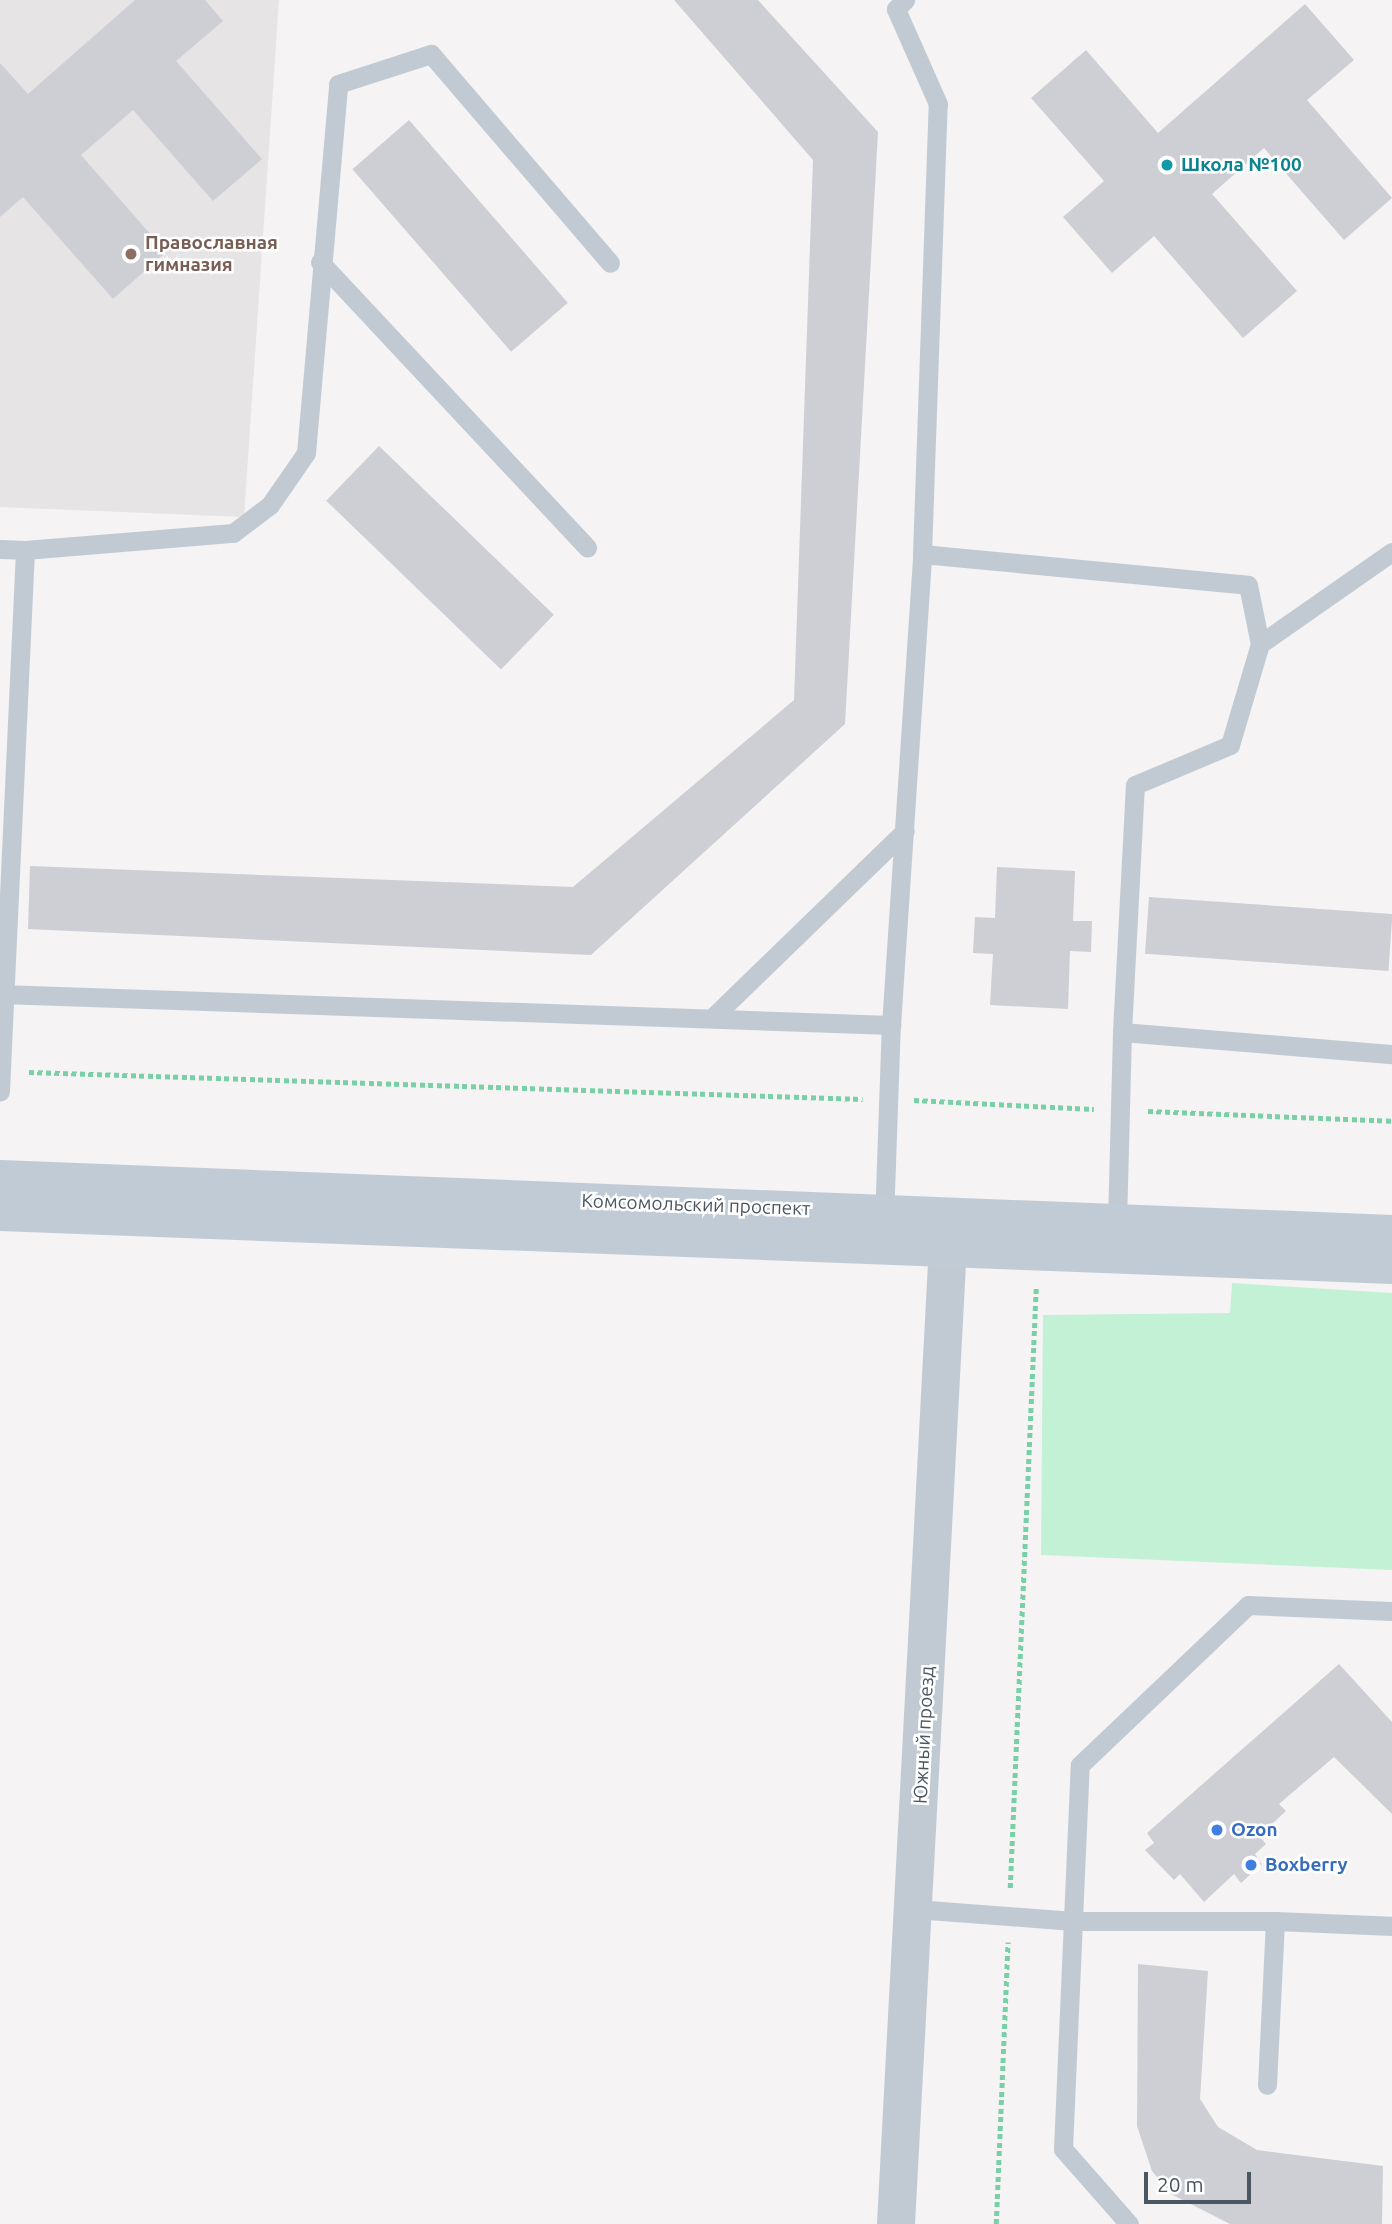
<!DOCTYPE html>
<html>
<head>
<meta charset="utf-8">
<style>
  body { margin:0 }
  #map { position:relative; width:1392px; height:2224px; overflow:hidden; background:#f5f3f3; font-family:Ubuntu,sans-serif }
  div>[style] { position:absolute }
  .education>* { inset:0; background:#e6e4e5 }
  .green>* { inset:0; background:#c3f1d5 }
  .building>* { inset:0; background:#cdcfd5; transform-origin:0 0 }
  .path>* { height:4.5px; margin-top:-2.25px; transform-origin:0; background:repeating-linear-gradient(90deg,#7ad0a6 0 5px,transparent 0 8.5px) }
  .lane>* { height:19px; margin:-9.5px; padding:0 9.5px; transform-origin:9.5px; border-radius:9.5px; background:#c1cad2 }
  .street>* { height:38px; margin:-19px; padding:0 19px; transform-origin:19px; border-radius:19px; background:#c1cad2 }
  .secondary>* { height:38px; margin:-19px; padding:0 19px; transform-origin:19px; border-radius:19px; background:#c1cbd6 }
  .dots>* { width:19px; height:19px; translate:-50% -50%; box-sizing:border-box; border:4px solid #fff; border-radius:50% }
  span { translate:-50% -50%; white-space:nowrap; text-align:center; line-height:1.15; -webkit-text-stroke:5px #fff; paint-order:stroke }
  .culture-label { font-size:19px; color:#0d838f; font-weight:700 }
  .left { translate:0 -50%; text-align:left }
  .education-label { font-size:19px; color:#785e54; font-weight:700 }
  .street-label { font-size:19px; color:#4a5661 }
  .shop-label { font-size:19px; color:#366cbe; font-weight:700 }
  .scale { position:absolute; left:1144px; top:2172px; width:107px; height:32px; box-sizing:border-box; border:4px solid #4a5661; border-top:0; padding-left:9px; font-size:21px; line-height:24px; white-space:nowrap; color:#4a5661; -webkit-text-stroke:5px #fff; paint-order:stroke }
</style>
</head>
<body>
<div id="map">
  <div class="education">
    <div style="clip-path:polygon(0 0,279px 0,244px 517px,0 507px)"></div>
  </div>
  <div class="green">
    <div style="clip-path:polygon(1232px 1283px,1392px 1293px,1392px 1570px,1041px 1555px,1043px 1315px,1230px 1313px)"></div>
  </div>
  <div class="building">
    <div style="clip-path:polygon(135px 0,205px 0,223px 21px,176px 61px,262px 159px,213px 201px,133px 110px,81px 155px,166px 252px,113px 299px,23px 197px,0 217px,0 63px,28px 94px)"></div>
    <div style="clip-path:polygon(674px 0,758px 0,878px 132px,845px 724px,591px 955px,28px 929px,30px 866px,573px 887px,794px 700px,813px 160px)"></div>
    <div style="clip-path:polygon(1305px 4px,1354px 60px,1307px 100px,1392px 198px,1344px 240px,1264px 148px,1212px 194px,1297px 291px,1243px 338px,1154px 236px,1112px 273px,1063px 217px,1104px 181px,1031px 98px,1086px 50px,1158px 133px)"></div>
    <div style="left:409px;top:120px;width:242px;height:75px;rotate:49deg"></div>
    <div style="left:379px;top:446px;width:243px;height:76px;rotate:44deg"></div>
    <div style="clip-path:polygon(997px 867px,1075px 871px,1073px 921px,1092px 921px,1091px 952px,1070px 951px,1068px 1009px,990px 1005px,993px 954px,973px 953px,975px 917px,995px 918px)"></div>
    <div style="left:1149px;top:897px;width:244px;height:57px;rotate:4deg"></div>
    <div style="clip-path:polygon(1339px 1664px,1392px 1722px,1392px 1814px,1334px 1757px,1279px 1804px,1286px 1811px,1259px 1836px,1266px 1844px,1255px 1854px,1262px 1864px,1241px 1883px,1234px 1874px,1204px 1902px,1180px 1874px,1174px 1880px,1145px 1850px,1154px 1843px,1147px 1833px)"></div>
    <div style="clip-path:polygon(1138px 1964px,1208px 1971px,1200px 2099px,1218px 2127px,1257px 2150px,1383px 2166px,1382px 2224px,1230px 2224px,1171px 2194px,1152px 2171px,1137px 2126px)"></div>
  </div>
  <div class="path">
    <div style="left:29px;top:1072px;width:834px;rotate:1.85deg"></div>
    <div style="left:914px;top:1100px;width:180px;rotate:2.9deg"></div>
    <div style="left:1148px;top:1111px;width:244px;rotate:2.3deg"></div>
    <div style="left:1010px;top:1888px;width:601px;rotate:-87.52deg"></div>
    <div style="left:996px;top:2224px;width:282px;rotate:-87.6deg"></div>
  </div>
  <div class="lane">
    <div style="left:320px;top:262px;width:391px;rotate:46.9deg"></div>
    <div style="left:0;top:549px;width:25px;rotate:2deg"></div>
    <div style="left:25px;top:550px;width:542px;rotate:92.65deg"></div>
    <div style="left:25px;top:550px;width:209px;rotate:-4.7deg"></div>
    <div style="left:233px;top:533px;width:46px;rotate:-37.1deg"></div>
    <div style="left:270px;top:505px;width:63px;rotate:-55.3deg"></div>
    <div style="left:306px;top:453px;width:370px;rotate:-85deg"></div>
    <div style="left:338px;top:84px;width:98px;rotate:-17.9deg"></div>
    <div style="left:431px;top:54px;width:275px;rotate:49.4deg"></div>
    <div style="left:922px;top:554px;width:327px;rotate:5.4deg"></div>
    <div style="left:1248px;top:585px;width:60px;rotate:78.5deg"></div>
    <div style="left:1px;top:994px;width:891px;rotate:1.99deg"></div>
    <div style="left:713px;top:1017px;width:267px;rotate:-44.1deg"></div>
    <div style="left:1122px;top:1032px;width:247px;rotate:-87deg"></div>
    <div style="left:1135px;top:785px;width:103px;rotate:-22.8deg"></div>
    <div style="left:1230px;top:745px;width:105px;rotate:-73.5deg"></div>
    <div style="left:1260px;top:644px;width:161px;rotate:-34.9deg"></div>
    <div style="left:884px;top:1221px;width:196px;rotate:-88deg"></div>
    <div style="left:891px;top:1025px;width:472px;rotate:-86.2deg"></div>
    <div style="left:922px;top:554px;width:450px;rotate:-88deg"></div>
    <div style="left:938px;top:104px;width:104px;rotate:-113.9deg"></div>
    <div style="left:896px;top:9px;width:13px;rotate:-45deg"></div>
    <div style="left:1117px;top:1223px;width:191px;rotate:-88.5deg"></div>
    <div style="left:1122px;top:1032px;width:271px;rotate:4.7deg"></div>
    <div style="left:915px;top:1909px;width:159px;rotate:4.3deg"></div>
    <div style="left:1074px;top:1921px;width:201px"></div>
    <div style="left:1275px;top:1921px;width:164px;rotate:92.8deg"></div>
    <div style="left:1275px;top:1921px;width:117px;rotate:2.4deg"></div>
    <div style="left:1129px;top:2224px;width:100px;rotate:-131.3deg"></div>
    <div style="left:1063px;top:2149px;width:384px;rotate:-87.5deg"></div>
    <div style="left:1080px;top:1765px;width:232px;rotate:-43.6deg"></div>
    <div style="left:1248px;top:1605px;width:144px;rotate:2.4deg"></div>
  </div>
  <div class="street">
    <div style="left:896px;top:2224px;width:979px;rotate:-86.96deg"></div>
  </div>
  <div class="secondary">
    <div style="left:0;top:1179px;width:1393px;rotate:2.26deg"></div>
    <div style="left:0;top:1212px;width:1393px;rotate:2.18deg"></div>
  </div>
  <div class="dots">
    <div style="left:1167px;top:165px;background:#0f9aa8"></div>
    <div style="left:131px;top:254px;background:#8d6e63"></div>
    <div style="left:1217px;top:1830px;background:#3f7fe0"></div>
    <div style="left:1251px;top:1865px;background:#3f7fe0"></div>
  </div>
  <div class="culture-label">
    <span class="left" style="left:1181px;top:165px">Школа №100</span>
  </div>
  <div class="education-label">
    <span class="left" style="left:145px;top:254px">Православная<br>гимназия</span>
  </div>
  <div class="street-label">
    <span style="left:696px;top:1205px;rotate:2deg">Комсомольский проспект</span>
    <span style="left:924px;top:1735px;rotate:-87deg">Южный проезд</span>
  </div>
  <div class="shop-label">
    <span class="left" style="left:1231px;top:1830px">Ozon</span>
    <span class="left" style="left:1265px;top:1865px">Boxberry</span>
  </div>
  <div class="scale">20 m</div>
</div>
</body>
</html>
